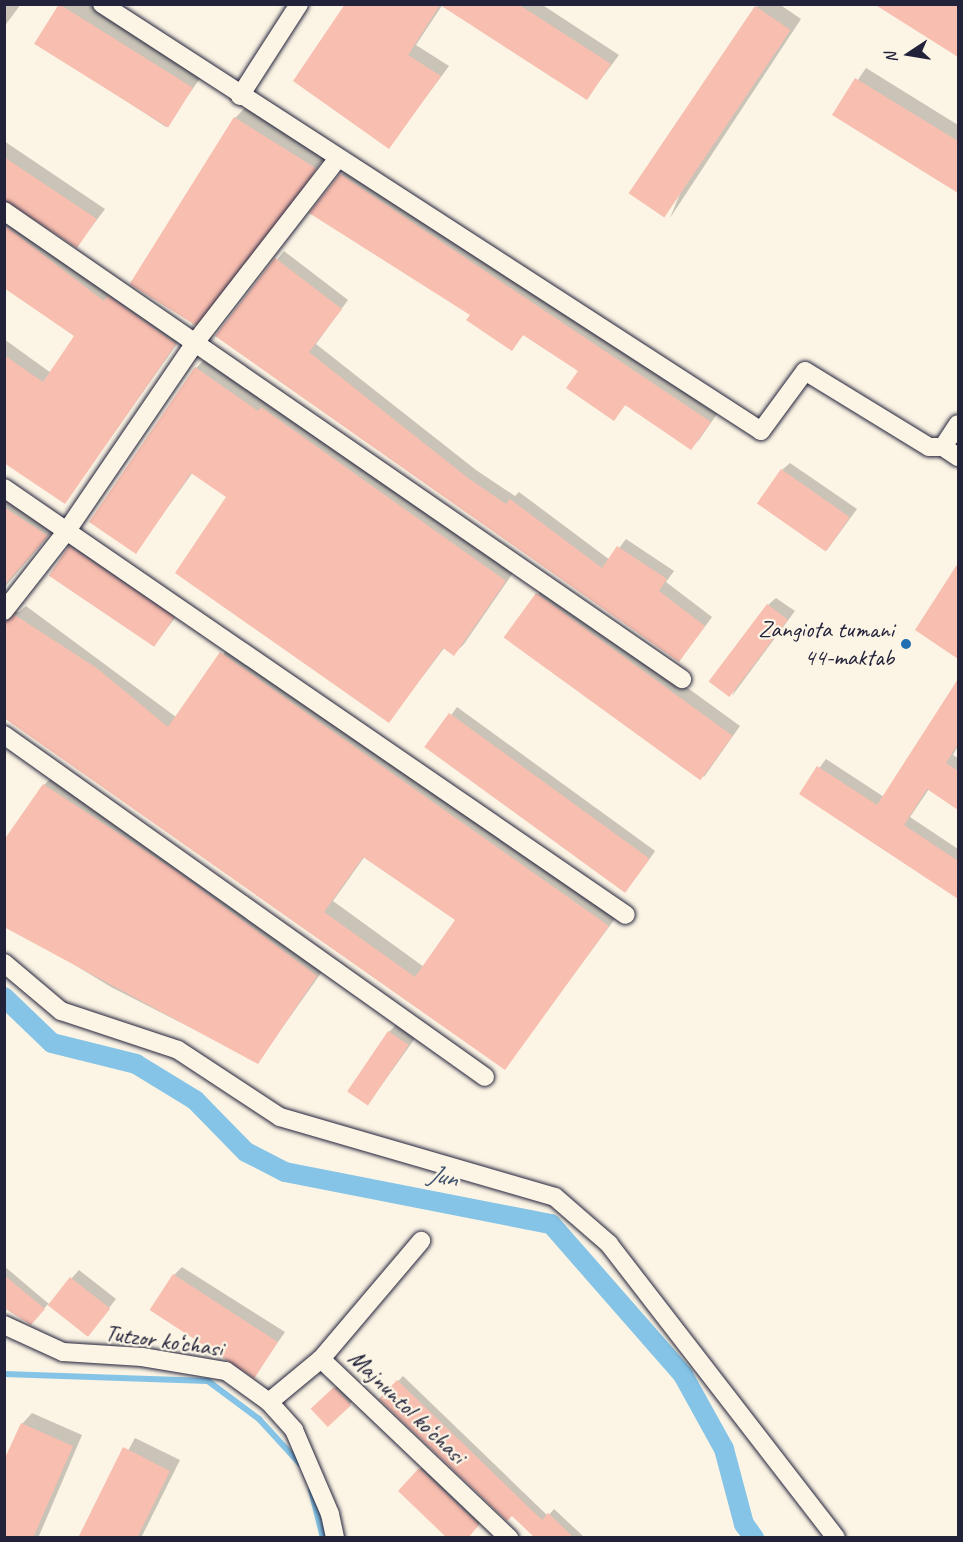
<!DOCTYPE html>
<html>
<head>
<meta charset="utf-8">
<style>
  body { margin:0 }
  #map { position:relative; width:963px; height:1542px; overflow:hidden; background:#fcf5e5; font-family:Caveat,sans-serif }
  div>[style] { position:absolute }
  .shadow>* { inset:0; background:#0003; transform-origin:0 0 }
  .stream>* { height:6px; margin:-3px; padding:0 3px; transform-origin:3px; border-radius:3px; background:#85c4e6 }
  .canal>* { height:20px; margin:-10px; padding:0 10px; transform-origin:10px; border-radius:10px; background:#85c4e6 }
  .building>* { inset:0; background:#f8beb0; transform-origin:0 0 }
  .roads { filter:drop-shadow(0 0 2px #22223b) drop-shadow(0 0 2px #22223b) }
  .minor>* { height:18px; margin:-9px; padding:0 9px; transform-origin:9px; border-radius:9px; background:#fcf5e5 }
  .dots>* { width:16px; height:16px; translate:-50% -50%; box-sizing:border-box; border:3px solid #fcf5e5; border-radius:50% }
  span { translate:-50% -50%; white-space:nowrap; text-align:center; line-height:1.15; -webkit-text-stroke:4.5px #fcf5e5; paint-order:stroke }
  .poi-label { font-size:24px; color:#22223b }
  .right { translate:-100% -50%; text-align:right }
  .street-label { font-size:24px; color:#22223b }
  .water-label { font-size:26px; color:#40536e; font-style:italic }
  .frame { position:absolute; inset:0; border:6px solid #22223b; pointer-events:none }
  .north { position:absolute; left:879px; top:24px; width:60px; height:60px; -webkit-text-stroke:4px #fcf5e5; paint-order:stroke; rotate:258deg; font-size:16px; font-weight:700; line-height:24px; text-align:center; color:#22223b }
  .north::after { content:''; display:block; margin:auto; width:21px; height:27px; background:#22223b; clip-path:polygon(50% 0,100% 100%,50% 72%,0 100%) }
</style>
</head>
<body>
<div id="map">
  <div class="shadow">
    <div style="clip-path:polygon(4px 4px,21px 4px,4px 27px)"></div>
    <div style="clip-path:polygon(61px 4px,89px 4px,201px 77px,166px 127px,37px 43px)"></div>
    <div style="clip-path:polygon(347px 4px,443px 4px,416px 45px,449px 66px,389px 147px)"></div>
    <div style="clip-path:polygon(443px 4px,541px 4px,619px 55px,587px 98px)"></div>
    <div style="clip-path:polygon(758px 4px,779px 4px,801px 19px,670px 218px)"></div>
    <div style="clip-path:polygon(877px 4px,958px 4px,958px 55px)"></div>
    <div style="clip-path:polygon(866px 68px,958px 125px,958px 191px,834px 115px)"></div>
    <div style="clip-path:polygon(245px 108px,325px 157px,192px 326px,235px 118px)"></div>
    <div style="clip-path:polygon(4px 141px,105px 209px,77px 246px,4px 200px)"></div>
    <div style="clip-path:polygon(348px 168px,717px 414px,699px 440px,691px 448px,626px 404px,614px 419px,580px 370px,524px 334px,511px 350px,341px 175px)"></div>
    <div style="clip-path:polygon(4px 206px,184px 334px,65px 502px,4px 460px,4px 339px,51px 373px,76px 336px,4px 286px)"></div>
    <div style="clip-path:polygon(284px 251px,348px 300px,316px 344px,476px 470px,515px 496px,519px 492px,610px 560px,626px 539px,674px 571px,666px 582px,712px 617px,686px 652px,217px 335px)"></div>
    <div style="clip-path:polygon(206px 358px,515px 570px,464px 644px,454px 654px,445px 647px,389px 721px,228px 497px,193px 472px,136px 552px,196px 368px)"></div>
    <div style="clip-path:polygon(790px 463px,857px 509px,827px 550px,782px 470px)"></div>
    <div style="clip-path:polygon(4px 490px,57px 526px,4px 588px)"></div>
    <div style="clip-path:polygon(81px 537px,183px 607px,154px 646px,70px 547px)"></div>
    <div style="clip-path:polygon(958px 566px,958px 657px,917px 630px)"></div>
    <div style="clip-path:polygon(546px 585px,740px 726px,704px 777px,538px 594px)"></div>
    <div style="clip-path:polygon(evenodd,4px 596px,7px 611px,19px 612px,26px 606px,176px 717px,231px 644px,617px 916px,505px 1068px,4px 717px,4px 596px,365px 856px,457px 920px,424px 967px,333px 901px,365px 856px)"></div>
    <div style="clip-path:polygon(776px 598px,795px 611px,732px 696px,768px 605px)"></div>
    <div style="clip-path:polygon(958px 682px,958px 746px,953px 755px,958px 758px,958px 809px,929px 789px,910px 817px,958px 849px,958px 897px,801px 793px,826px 759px,884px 797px)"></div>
    <div style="left:457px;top:707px;width:245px;height:51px;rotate:36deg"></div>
    <div style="clip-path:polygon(54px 775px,326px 966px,258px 1062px,111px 987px,4px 922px,44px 785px)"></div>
    <div style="clip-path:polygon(397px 1024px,416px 1037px,368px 1104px,389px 1032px)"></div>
    <div style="clip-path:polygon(4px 1266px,49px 1304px,79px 1270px,116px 1299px,87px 1336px,48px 1304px,36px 1318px,4px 1301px)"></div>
    <div style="clip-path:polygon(182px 1267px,285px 1332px,255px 1375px,174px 1275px)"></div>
    <div style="clip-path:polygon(403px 1376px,548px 1516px,554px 1509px,585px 1538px,538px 1538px,381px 1399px)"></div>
    <div style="left:340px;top:1383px;width:22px;height:37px;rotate:47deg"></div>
    <div style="clip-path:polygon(32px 1413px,82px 1435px,39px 1536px,7px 1538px,22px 1424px)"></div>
    <div style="clip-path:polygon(135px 1438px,180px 1460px,141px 1538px,80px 1538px)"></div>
    <div style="clip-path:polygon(425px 1464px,483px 1520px,466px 1538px,400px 1490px)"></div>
  </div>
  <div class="stream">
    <div style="left:4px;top:1374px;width:204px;rotate:2deg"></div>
    <div style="left:208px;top:1381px;width:64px;rotate:36.7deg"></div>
    <div style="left:259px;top:1419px;width:62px;rotate:47.6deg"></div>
    <div style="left:311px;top:1490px;width:49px;rotate:76deg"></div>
  </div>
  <div class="canal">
    <div style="left:4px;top:997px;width:66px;rotate:43.8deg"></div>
    <div style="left:52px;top:1043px;width:87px;rotate:14deg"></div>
    <div style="left:136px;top:1064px;width:69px;rotate:31.4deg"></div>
    <div style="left:195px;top:1100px;width:73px;rotate:45.6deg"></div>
    <div style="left:246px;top:1152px;width:44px;rotate:27.1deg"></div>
    <div style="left:285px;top:1172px;width:271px;rotate:11.1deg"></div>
    <div style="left:551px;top:1224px;width:201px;rotate:48.8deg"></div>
    <div style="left:683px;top:1375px;width:85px;rotate:61deg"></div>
    <div style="left:724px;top:1449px;width:78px;rotate:75.1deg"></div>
    <div style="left:744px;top:1524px;width:17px;rotate:54deg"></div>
  </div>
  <div class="building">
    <div style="left:59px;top:4px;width:158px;height:47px;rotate:32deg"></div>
    <div style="clip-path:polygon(345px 4px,518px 4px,611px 64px,587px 100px,440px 5px,408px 55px,441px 76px,389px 149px,293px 81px)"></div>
    <div style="clip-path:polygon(874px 4px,958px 4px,958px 57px)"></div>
    <div style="left:755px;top:6px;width:43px;height:226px;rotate:34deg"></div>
    <div style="clip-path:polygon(855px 78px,958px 141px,958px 193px,832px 115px)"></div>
    <div style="left:234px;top:117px;width:97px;height:197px;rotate:32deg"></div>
    <div style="clip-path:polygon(4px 157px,97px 219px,77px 248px,4px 200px)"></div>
    <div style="clip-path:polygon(340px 174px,711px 422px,691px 450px,625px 405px,614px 421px,566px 388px,578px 371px,523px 335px,512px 351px,466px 320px,470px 315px,309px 213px)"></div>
    <div style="clip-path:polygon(4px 225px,104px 301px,108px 296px,176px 344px,65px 504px,4px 463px,4px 355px,43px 382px,74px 336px,4px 288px)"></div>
    <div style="clip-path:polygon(275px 258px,342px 309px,309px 352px,468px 478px,506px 504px,510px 499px,602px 568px,617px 546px,667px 579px,659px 591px,705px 626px,679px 662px,215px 336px)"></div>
    <div style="clip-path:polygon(195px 367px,258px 411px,261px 407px,506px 581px,454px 656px,443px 648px,389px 723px,175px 573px,226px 497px,191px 473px,136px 554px,89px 522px)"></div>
    <div style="left:781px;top:469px;width:84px;height:42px;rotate:35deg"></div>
    <div style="clip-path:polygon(4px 507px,48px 536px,4px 586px)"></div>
    <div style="left:69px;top:546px;width:127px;height:36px;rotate:34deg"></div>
    <div style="clip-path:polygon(958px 563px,958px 659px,915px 630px)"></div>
    <div style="left:536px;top:593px;width:243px;height:55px;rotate:36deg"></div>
    <div style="left:767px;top:604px;width:26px;height:97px;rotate:37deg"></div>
    <div style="clip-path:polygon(evenodd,15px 615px,98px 669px,168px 727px,220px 652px,609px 926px,505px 1070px,4px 718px,4px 622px,15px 615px,363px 857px,455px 920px,415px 977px,324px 912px,363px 857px)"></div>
    <div style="clip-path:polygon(958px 679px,958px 744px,946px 763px,958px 771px,958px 810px,927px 789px,904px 825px,958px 861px,958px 899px,799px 794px,817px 766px,877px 805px)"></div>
    <div style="left:449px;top:713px;width:248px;height:42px;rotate:36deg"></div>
    <div style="clip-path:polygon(43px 784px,176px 871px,317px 976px,258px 1064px,4px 927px,4px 840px)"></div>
    <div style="left:388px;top:1031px;width:25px;height:73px;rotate:34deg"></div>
    <div style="left:173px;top:1274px;width:125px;height:43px;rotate:33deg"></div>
    <div style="clip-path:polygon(4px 1275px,45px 1309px,31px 1325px,4px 1308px)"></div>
    <div style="left:70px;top:1277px;width:51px;height:36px;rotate:38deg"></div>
    <div style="clip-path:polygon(397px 1380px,542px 1520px,548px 1513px,574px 1538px,535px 1538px,512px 1516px,507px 1521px,379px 1399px)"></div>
    <div style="left:334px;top:1387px;width:25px;height:32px;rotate:47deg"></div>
    <div style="clip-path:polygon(21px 1423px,73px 1446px,33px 1538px,4px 1538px,4px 1460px)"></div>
    <div style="clip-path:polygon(123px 1447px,170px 1471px,137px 1538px,78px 1538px)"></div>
    <div style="clip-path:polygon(419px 1468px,479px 1525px,468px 1538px,447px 1538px,398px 1491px)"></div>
  </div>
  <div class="roads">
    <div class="minor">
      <div style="left:102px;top:4px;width:785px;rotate:32.94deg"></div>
      <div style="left:761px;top:431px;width:74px;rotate:-53.7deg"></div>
      <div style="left:805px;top:371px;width:145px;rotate:31.5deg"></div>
      <div style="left:929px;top:447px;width:14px"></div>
      <div style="left:943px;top:447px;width:18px;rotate:34deg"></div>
      <div style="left:240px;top:96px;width:109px;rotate:-57.3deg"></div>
      <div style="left:4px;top:211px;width:824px;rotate:34.62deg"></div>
      <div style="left:943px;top:447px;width:27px;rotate:-57deg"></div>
      <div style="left:4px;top:488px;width:754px;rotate:34.47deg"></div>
      <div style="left:4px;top:611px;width:100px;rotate:-51.9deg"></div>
      <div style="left:66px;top:532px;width:232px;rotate:-55.7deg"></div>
      <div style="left:197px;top:340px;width:230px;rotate:-52.2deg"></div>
      <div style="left:4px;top:735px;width:590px;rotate:35.41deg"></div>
      <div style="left:4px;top:963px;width:75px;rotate:40.1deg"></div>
      <div style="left:61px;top:1011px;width:123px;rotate:18.4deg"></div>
      <div style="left:178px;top:1050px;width:122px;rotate:33.3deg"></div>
      <div style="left:280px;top:1117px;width:286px;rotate:16.2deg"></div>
      <div style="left:555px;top:1197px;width:72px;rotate:41deg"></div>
      <div style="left:609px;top:1244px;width:371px;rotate:52.3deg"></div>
      <div style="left:4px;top:1325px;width:65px;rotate:24.6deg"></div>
      <div style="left:63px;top:1352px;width:79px;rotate:3.6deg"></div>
      <div style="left:142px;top:1357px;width:85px;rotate:9.5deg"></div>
      <div style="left:226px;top:1371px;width:53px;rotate:35.8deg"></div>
      <div style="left:269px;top:1402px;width:38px;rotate:48deg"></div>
      <div style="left:294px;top:1430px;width:91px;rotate:66.8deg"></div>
      <div style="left:330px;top:1514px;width:25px;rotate:78deg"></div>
      <div style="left:321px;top:1359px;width:155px;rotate:-49.7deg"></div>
      <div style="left:269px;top:1402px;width:67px;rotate:-39.6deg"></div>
      <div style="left:321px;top:1359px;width:260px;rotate:43.6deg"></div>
    </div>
  </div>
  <div class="dots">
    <div style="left:906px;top:644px;background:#1f6fb2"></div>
  </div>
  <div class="poi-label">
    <span class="right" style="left:894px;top:644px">Zangiota tumani<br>44-maktab</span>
  </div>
  <div class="street-label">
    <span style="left:164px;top:1341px;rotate:8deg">Tutzor ko‘chasi</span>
    <span style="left:407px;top:1407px;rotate:44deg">Majnuntol ko‘chasi</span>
  </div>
  <div class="water-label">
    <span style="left:443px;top:1176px;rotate:11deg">Jun</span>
  </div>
  <div class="frame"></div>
  <div class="north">N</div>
</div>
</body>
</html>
